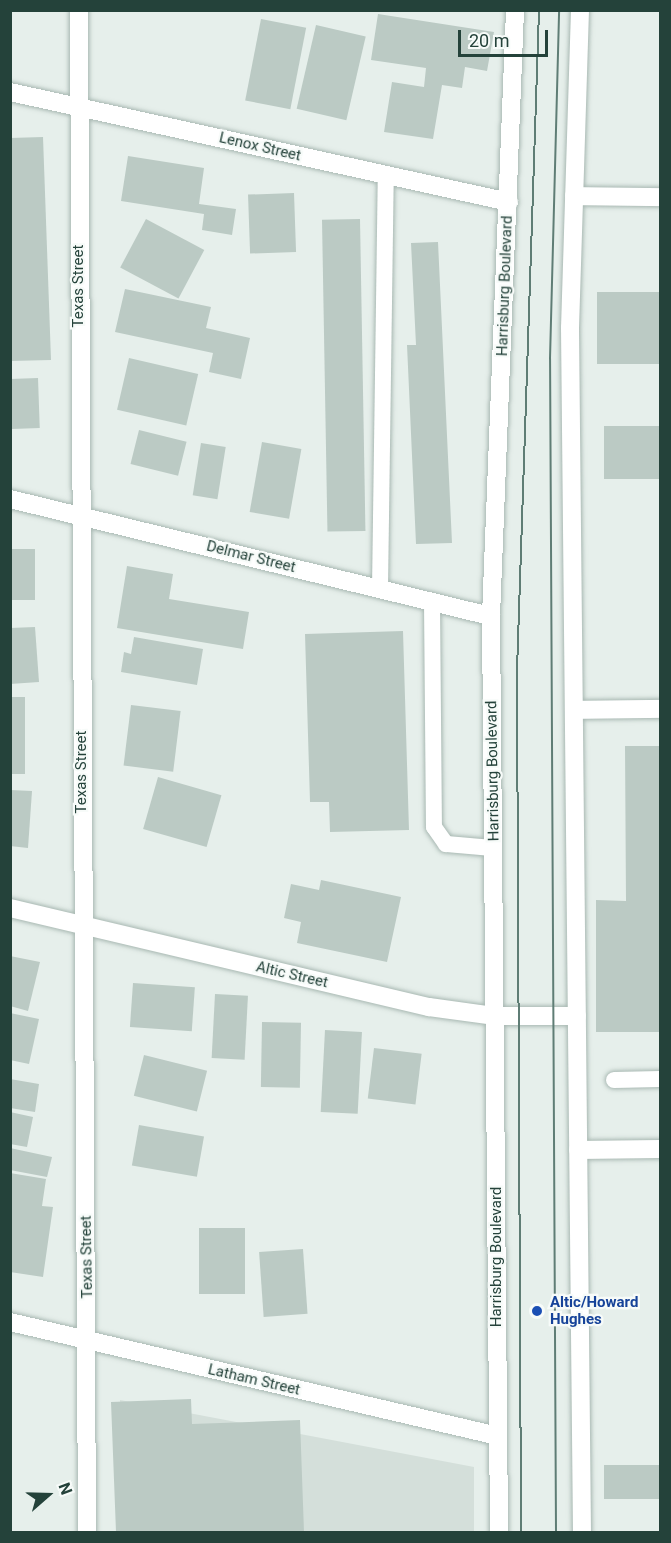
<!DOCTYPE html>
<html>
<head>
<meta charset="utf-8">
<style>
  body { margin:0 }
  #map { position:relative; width:671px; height:1543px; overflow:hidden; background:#e6efeb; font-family:Roboto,sans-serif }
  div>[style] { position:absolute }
  .built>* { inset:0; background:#d4dfda }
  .building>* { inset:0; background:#bbcac4; transform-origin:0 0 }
  .roads { filter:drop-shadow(0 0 2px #a8b8b2) drop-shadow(0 0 2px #a8b8b2) }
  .service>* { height:16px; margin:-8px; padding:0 8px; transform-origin:8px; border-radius:8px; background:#fff }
  .minor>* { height:18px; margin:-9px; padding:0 9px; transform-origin:9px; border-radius:9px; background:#fff }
  .tertiary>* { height:18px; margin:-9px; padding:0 9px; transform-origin:9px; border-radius:9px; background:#fff }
  .secondary>* { height:18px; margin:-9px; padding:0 9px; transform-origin:9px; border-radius:9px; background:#fff }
  .tram>* { height:1.5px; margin:-0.75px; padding:0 0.75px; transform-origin:0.75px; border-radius:0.75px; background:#5f7d75 }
  .dots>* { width:16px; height:16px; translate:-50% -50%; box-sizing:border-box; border:3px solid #f7fbf9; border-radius:50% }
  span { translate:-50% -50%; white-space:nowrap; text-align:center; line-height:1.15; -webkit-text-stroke:4.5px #f7fbf9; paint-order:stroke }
  .street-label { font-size:15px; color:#24423a }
  .transit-label { font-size:15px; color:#164399; font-weight:700 }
  .left { translate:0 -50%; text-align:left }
  .frame { position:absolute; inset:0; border:12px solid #24423a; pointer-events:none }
  .north { position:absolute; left:18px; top:1465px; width:60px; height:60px; -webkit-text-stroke:4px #f7fbf9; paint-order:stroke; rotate:70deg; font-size:16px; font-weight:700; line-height:24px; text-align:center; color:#24423a }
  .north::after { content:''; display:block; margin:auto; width:21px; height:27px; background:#24423a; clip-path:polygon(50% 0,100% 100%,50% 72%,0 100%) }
  .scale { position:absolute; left:458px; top:30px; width:90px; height:27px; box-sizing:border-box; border:3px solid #24423a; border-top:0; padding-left:8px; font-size:18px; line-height:21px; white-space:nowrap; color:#24423a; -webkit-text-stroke:4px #f7fbf9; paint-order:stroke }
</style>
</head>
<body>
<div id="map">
  <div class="built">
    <div style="clip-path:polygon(120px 1400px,474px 1467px,474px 1532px,120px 1532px)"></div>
  </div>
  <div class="building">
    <div style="clip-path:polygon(378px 14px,494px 32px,487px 71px,465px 67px,462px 88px,442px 85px,433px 139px,384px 132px,392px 82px,424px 87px,426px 68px,371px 60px)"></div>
    <div style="left:261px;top:19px;width:46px;height:83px;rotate:11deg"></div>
    <div style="left:316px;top:25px;width:51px;height:86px;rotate:13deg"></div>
    <div style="clip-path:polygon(43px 137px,51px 360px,10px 361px,10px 138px)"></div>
    <div style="clip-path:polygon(128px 156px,204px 168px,199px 204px,236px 209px,232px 235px,202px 230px,204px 214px,121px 201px)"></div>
    <div style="left:294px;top:193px;width:59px;height:46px;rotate:88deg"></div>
    <div style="left:146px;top:219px;width:66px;height:55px;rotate:28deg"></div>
    <div style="left:360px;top:219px;width:312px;height:38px;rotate:89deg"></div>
    <div style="clip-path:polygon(438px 242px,452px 543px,416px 544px,407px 345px,416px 345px,411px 243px)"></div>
    <div style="clip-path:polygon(125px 289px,211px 307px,206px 328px,250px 338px,241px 379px,209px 372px,213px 353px,115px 332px)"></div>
    <div style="left:660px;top:292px;width:72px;height:63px;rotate:90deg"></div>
    <div style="left:129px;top:358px;width:71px;height:53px;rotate:13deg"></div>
    <div style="left:38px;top:378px;width:50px;height:28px;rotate:88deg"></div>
    <div style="left:660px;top:426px;width:53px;height:56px;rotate:90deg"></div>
    <div style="left:139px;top:430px;width:49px;height:35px;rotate:14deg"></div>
    <div style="left:262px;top:442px;width:40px;height:71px;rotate:10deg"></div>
    <div style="left:201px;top:443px;width:25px;height:53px;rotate:9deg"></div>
    <div style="left:10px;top:549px;width:25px;height:51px"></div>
    <div style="clip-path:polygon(127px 566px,173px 574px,169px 599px,249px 612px,243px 649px,117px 628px)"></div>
    <div style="clip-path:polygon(35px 627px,39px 682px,10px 684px,10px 628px)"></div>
    <div style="clip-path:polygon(403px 631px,409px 830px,330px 832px,329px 802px,310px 802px,305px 634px)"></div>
    <div style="clip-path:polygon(134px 637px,203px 649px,197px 685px,121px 672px,124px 652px,131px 654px)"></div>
    <div style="left:10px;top:697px;width:15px;height:77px"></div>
    <div style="left:131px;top:705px;width:50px;height:61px;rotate:7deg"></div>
    <div style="clip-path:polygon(625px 746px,660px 746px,660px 1032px,596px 1032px,596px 900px,626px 901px)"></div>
    <div style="left:158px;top:777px;width:66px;height:54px;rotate:16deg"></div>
    <div style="clip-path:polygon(10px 790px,32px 791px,28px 848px,10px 846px)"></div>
    <div style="clip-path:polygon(321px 880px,401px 897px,387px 962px,297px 943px,301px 922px,284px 918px,291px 884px,319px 890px)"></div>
    <div style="clip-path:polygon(10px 956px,40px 962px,28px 1011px,10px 1006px)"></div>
    <div style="left:133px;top:983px;width:62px;height:44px;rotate:4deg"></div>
    <div style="left:215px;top:994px;width:33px;height:64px;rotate:3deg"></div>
    <div style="clip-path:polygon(10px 1013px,39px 1019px,29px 1064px,10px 1060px)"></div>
    <div style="left:262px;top:1022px;width:39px;height:65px;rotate:1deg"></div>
    <div style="left:325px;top:1030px;width:37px;height:82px;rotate:3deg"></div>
    <div style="left:374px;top:1048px;width:48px;height:51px;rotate:7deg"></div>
    <div style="left:144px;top:1055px;width:65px;height:42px;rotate:14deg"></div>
    <div style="clip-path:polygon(10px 1079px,39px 1084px,35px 1112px,10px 1108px)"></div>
    <div style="clip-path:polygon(10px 1112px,33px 1117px,27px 1147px,10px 1144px)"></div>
    <div style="left:139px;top:1125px;width:66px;height:41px;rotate:10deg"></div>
    <div style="clip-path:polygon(10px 1148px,52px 1157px,47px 1177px,10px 1170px)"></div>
    <div style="clip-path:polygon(10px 1173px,46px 1179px,42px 1206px,53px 1207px,43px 1277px,10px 1272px)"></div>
    <div style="left:245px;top:1228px;width:66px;height:46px;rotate:90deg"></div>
    <div style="left:303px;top:1249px;width:65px;height:44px;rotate:86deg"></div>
    <div style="clip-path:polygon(191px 1399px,192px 1424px,300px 1420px,304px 1532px,116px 1532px,111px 1402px)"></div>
    <div style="left:604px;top:1465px;width:56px;height:34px"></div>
  </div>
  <div class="roads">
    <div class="service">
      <div style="left:380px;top:589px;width:414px;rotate:-89.2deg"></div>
      <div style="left:432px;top:602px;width:225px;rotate:89.5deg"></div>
      <div style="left:434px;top:827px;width:21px;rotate:55deg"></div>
      <div style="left:446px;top:844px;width:47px;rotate:4.9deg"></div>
      <div style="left:614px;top:1080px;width:46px;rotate:-1.2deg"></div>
    </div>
    <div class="minor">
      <div style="left:79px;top:10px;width:1522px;rotate:89.7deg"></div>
      <div style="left:10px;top:92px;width:511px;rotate:12.43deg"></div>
      <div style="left:574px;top:196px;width:86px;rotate:0.7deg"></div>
      <div style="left:10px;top:499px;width:495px;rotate:13.7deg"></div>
      <div style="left:574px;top:710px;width:86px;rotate:-0.7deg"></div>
      <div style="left:578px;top:1150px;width:82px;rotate:-0.7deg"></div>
      <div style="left:10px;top:1322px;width:501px;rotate:13.15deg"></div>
    </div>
    <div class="tertiary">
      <div style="left:10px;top:908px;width:431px;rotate:13.3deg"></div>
      <div style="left:429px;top:1007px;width:67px;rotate:7.8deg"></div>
      <div style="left:495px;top:1016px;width:82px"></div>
    </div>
    <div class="secondary">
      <div style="left:580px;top:10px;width:318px;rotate:91.8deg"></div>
      <div style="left:570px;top:328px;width:1204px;rotate:89.43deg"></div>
      <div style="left:499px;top:1532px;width:916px;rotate:-90.5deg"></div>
      <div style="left:491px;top:616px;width:606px;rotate:-87.73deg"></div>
    </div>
  </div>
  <div class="tram">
    <div style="left:521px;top:1532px;width:861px;rotate:-90.27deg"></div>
    <div style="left:517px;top:671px;width:661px;rotate:-88.09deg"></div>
    <div style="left:556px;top:1532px;width:1173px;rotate:-90.29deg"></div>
    <div style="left:550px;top:359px;width:349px;rotate:-88.5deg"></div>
  </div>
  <div class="dots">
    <div style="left:537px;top:1311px;background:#1a4fb4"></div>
  </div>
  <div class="street-label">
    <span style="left:260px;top:147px;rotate:13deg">Lenox Street</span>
    <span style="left:79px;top:286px;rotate:-90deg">Texas Street</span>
    <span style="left:505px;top:286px;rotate:-88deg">Harrisburg Boulevard</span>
    <span style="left:251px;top:557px;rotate:14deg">Delmar Street</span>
    <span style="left:493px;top:771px;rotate:-91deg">Harrisburg Boulevard</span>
    <span style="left:82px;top:772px;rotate:-90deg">Texas Street</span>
    <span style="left:292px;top:975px;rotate:13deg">Altic Street</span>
    <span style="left:87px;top:1257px;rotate:-91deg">Texas Street</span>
    <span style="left:497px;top:1257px;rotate:-90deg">Harrisburg Boulevard</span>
    <span style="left:254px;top:1380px;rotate:13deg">Latham Street</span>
  </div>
  <div class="transit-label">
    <span class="left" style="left:550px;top:1311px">Altic/Howard<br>Hughes</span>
  </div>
  <div class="frame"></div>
  <div class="north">N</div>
  <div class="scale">20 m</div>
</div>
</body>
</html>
